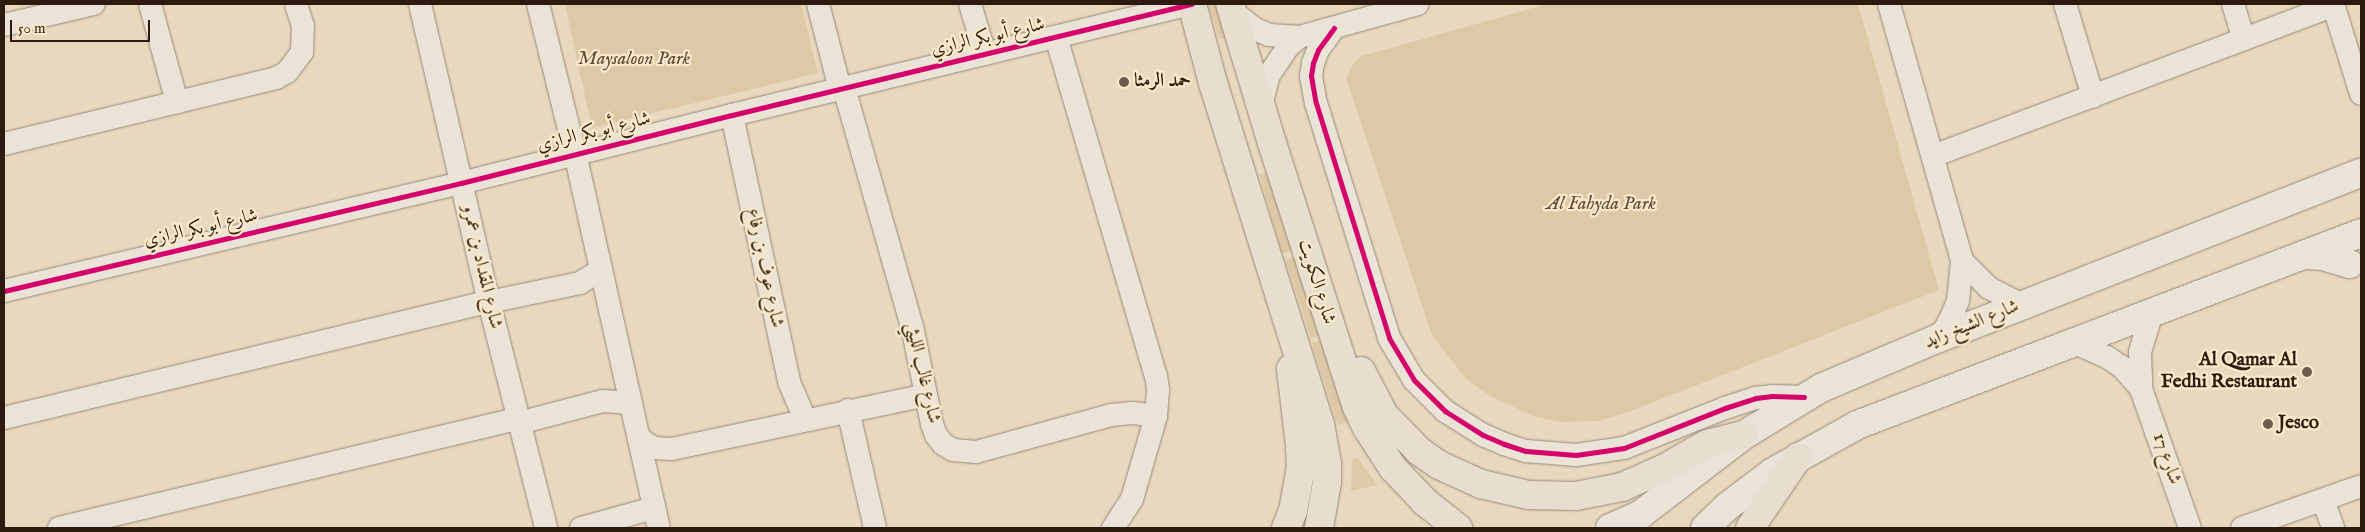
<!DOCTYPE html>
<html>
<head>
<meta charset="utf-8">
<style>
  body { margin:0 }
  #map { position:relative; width:2365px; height:532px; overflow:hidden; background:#e8d8be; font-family:"IM FELL English",Amiri,serif }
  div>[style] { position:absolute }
  .green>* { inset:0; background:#dec9a6; transform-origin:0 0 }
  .roads { filter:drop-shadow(0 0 1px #968a7b) drop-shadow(0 0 1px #968a7b) }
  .minor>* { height:22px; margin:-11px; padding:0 11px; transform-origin:11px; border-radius:11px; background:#ebe3d6 }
  .secondary>* { height:28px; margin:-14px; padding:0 14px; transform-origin:14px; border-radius:14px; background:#ebe3d6 }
  .primary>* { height:28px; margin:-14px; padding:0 14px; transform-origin:14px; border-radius:14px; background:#e7decf }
  .cycleway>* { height:5px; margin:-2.5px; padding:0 2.5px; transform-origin:2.5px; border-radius:2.5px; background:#d6006c }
  .dots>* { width:14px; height:14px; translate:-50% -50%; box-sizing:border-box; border:2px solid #fbe9ca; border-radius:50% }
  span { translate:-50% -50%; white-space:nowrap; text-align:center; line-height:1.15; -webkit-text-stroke:4.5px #fbe9ca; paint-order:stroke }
  .street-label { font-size:19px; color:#2d1b0f }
  .park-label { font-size:19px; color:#604b36; font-style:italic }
  .poi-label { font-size:19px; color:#2d1b0f; font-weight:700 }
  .left { translate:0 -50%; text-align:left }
  .right { translate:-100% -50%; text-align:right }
  .frame { position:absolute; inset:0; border:5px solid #2d1b0f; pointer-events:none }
  .scale { position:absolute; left:10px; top:20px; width:140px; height:22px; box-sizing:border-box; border:2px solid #2d1b0f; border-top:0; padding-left:6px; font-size:15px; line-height:18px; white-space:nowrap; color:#2d1b0f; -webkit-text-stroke:4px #fbe9ca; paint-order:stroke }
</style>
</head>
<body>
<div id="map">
  <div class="green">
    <div style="clip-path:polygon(565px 4px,801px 4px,818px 73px,592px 128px)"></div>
    <div style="clip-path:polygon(1207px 4px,1218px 4px,1228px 37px,1220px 39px)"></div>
    <div style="clip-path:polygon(1547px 4px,1858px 4px,1939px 290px,1626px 413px,1598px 421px,1562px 422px,1536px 417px,1492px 397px,1467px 380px,1432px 335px,1346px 78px,1353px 64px,1362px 56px)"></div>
    <div style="left:1269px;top:172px;width:82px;height:10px;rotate:74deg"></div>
    <div style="left:1295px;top:257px;width:82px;height:10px;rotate:72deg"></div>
    <div style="left:1322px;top:340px;width:86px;height:11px;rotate:72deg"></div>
    <div style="clip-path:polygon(1357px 457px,1377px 485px,1351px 491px,1352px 461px)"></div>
  </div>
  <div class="roads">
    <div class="minor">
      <div style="left:150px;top:4px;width:102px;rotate:74.6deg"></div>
      <div style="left:420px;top:4px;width:306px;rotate:77deg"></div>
      <div style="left:489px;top:302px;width:233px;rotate:75.8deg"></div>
      <div style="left:538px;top:4px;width:154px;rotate:76.1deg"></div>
      <div style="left:575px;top:153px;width:384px;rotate:77.4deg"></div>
      <div style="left:818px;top:4px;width:88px;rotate:75.5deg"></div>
      <div style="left:970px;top:4px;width:52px;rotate:73.3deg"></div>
      <div style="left:1889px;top:4px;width:267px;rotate:74.1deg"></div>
      <div style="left:1962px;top:261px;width:40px;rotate:95.7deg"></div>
      <div style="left:1958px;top:301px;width:21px;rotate:113deg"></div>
      <div style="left:1950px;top:320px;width:21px;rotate:121deg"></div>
      <div style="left:2065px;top:4px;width:97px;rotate:73.2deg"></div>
      <div style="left:2233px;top:4px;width:37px;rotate:73deg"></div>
      <div style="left:2333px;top:4px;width:94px;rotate:72.7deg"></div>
      <div style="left:1232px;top:11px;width:29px;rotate:38deg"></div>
      <div style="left:1255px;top:29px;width:15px;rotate:23deg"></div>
      <div style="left:1269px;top:35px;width:30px;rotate:4deg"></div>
      <div style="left:1299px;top:37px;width:123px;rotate:-15.5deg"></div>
      <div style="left:4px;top:25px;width:92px;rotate:-13.1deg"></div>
      <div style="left:1334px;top:28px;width:27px;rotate:126deg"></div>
      <div style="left:1318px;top:50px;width:14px;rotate:111deg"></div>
      <div style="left:1313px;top:63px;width:13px;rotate:99deg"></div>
      <div style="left:1311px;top:76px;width:27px;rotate:80deg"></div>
      <div style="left:1316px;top:103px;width:246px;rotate:72.7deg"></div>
      <div style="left:1389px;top:338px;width:49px;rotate:59.2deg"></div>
      <div style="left:1414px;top:380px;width:44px;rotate:45deg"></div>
      <div style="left:1445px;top:411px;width:45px;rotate:32.3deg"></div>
      <div style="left:1483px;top:435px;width:23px;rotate:23deg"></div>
      <div style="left:1504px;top:444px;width:23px;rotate:18deg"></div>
      <div style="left:1526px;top:451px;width:50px;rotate:4.6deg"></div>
      <div style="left:1576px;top:455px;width:49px;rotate:-8.3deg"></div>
      <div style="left:1624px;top:448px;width:109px;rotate:-21.6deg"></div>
      <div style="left:1725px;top:408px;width:33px;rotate:-18deg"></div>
      <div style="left:1756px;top:398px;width:16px;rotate:-7deg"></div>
      <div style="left:1772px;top:396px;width:32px;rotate:2deg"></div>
      <div style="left:1056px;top:37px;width:353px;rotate:73.6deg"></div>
      <div style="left:1156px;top:376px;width:13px;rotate:81deg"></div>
      <div style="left:1158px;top:389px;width:27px;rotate:94deg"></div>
      <div style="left:1156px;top:416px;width:86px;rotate:106.1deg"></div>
      <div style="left:1132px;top:499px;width:35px;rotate:123deg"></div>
      <div style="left:844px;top:88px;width:248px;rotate:74.1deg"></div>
      <div style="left:912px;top:326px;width:100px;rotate:78.5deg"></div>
      <div style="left:932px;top:424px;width:12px;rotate:70deg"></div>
      <div style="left:936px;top:435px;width:11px;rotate:52deg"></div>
      <div style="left:943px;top:444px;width:12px;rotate:31deg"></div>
      <div style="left:953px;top:450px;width:23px;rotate:5deg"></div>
      <div style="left:976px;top:452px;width:140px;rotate:-15.3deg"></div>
      <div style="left:1111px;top:415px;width:22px;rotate:-5deg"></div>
      <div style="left:1133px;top:413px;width:23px;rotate:7deg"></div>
      <div style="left:1261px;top:106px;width:32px;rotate:-76deg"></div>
      <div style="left:1269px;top:75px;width:32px;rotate:-56deg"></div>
      <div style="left:1287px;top:48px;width:16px;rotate:-43deg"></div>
      <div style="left:732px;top:115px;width:273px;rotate:77.9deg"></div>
      <div style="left:789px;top:382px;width:40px;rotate:66.6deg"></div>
      <div style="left:4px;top:144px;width:280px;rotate:-13.6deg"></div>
      <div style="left:276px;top:78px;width:13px;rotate:-29deg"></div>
      <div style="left:287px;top:72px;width:25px;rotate:-53deg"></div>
      <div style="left:302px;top:52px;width:26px;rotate:-88deg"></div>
      <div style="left:303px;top:26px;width:23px;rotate:-108deg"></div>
      <div style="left:1933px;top:156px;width:428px;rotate:-20.6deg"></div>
      <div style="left:1962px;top:261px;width:38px;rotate:45deg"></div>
      <div style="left:1989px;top:288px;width:37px;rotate:27deg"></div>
      <div style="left:4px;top:291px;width:470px;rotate:-13.3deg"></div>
      <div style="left:461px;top:183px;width:279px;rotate:-14.1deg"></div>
      <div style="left:732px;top:115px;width:473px;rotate:-13.6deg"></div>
      <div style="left:2152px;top:312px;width:42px;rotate:106.7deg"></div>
      <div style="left:2140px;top:352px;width:37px;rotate:88deg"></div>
      <div style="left:2141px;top:389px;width:147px;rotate:70.6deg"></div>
      <div style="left:2075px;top:343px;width:35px;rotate:24deg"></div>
      <div style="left:2107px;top:357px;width:18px;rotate:34deg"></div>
      <div style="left:2122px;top:367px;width:29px;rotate:49deg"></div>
      <div style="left:848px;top:410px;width:121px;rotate:77.1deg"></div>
      <div style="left:4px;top:418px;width:499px;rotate:-13.5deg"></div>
      <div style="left:489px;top:302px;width:93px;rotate:-11.8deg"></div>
      <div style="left:580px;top:283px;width:25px;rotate:-32deg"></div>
      <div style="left:519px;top:423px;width:87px;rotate:-14.7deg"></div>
      <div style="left:603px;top:401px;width:28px;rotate:4deg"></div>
      <div style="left:639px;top:438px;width:18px;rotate:34deg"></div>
      <div style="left:654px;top:448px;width:18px;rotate:3deg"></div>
      <div style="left:672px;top:449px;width:259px;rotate:-12deg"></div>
      <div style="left:2323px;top:500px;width:30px;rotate:70deg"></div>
      <div style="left:59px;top:528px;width:472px;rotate:-13.4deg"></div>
      <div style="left:581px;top:528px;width:76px;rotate:-15.3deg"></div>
      <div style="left:2242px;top:528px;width:126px;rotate:-19.4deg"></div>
    </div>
    <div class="secondary">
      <div style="left:2308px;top:255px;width:15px;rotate:4deg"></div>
      <div style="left:2323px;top:256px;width:28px;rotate:17deg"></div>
      <div style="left:1610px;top:528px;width:34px;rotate:-24deg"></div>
      <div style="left:1641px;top:514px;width:130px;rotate:-37.5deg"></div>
      <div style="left:1744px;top:435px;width:90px;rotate:-31.4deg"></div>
      <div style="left:1821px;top:388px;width:128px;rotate:-23deg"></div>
      <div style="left:1939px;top:338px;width:453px;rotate:-21.4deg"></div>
      <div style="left:1705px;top:528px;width:32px;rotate:-44deg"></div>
      <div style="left:1728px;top:506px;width:56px;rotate:-37.1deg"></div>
      <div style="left:1773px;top:472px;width:96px;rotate:-29.2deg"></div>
      <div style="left:1857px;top:425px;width:539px;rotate:-20.85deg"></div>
    </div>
    <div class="primary">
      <div style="left:1192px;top:4px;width:82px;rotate:75.1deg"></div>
      <div style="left:1213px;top:83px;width:357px;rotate:72.6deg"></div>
      <div style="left:1320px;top:424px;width:40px;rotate:80deg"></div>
      <div style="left:1327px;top:463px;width:19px;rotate:90deg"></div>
      <div style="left:1327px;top:482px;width:47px;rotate:99.9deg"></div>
      <div style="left:1230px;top:4px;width:145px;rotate:73.2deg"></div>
      <div style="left:1272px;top:143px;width:277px;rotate:72.2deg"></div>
      <div style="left:1357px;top:407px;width:23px;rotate:65deg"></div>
      <div style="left:1367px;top:428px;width:48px;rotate:57deg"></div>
      <div style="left:1393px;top:468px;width:47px;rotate:46.7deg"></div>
      <div style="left:1425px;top:502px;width:42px;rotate:38.2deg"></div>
      <div style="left:1361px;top:371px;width:50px;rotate:62.4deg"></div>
      <div style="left:1384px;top:415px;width:50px;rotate:45.8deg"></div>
      <div style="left:1419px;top:451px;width:24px;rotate:35deg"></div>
      <div style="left:1439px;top:465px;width:46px;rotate:24.3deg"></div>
      <div style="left:1481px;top:484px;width:48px;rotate:13.2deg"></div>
      <div style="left:1528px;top:495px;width:48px;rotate:1.2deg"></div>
      <div style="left:1576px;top:496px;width:47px;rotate:-11.1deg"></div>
      <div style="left:1622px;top:487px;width:47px;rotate:-23.8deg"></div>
      <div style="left:1665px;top:468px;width:48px;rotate:-29.7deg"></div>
      <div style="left:1707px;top:444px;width:38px;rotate:-14deg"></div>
      <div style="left:1286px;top:528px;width:18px;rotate:-68deg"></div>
      <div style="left:1293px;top:511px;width:45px;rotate:-79.7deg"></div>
      <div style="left:1301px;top:467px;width:22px;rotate:-93deg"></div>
      <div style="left:1300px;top:445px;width:77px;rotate:-96.8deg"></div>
      <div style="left:1750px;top:528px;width:86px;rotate:-55.9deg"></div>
    </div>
  </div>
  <div class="cycleway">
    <div style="left:1334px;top:28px;width:27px;rotate:126deg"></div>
    <div style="left:1318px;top:50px;width:14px;rotate:111deg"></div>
    <div style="left:1313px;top:63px;width:13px;rotate:99deg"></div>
    <div style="left:1311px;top:76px;width:27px;rotate:80deg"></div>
    <div style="left:1316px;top:103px;width:246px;rotate:72.7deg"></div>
    <div style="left:1389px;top:338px;width:49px;rotate:59.2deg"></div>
    <div style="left:1414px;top:380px;width:44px;rotate:45deg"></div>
    <div style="left:1445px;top:411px;width:45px;rotate:32.3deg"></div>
    <div style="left:1483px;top:435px;width:23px;rotate:23deg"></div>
    <div style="left:1504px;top:444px;width:23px;rotate:18deg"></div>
    <div style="left:1526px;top:451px;width:50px;rotate:4.6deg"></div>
    <div style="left:1576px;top:455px;width:49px;rotate:-8.3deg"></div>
    <div style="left:1624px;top:448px;width:109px;rotate:-21.6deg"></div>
    <div style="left:1725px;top:408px;width:33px;rotate:-18deg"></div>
    <div style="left:1756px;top:398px;width:16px;rotate:-7deg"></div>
    <div style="left:1772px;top:396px;width:32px;rotate:2deg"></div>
    <div style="left:4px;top:291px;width:470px;rotate:-13.3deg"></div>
    <div style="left:461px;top:183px;width:279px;rotate:-14.1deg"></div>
    <div style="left:732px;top:115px;width:473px;rotate:-13.6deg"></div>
  </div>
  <div class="dots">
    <div style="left:1124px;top:82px;background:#6e5d4c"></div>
    <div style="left:2307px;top:372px;background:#6e5d4c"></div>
    <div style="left:2268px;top:424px;background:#6e5d4c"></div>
  </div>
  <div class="street-label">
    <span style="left:988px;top:38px;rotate:-13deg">شارع أبو بكر الرازي</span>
    <span style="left:594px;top:133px;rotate:-14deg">شارع أبو بكر الرازي</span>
    <span style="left:201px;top:229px;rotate:-13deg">شارع أبو بكر الرازي</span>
    <span style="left:481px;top:267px;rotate:77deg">شارع المقداد بن عمرو</span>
    <span style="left:764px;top:268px;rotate:78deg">شارع عوف بن رفاع</span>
    <span style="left:1316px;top:282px;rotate:73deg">شارع الكويت</span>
    <span style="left:1972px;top:325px;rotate:-22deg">شارع الشيخ زايد</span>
    <span style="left:922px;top:373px;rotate:77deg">شارع غالب الليثي</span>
    <span style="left:2166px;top:459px;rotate:71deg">شارع 17</span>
  </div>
  <div class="park-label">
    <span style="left:634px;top:60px">Maysaloon Park</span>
    <span style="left:1601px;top:205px">Al Fahyda Park</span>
  </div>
  <div class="poi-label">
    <span class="left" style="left:1134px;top:82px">حمد الرمثا</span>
    <span class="right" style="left:2297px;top:372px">Al Qamar Al<br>Fedhi Restaurant</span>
    <span class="left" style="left:2278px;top:424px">Jesco</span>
  </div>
  <div class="frame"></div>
  <div class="scale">50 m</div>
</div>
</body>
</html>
